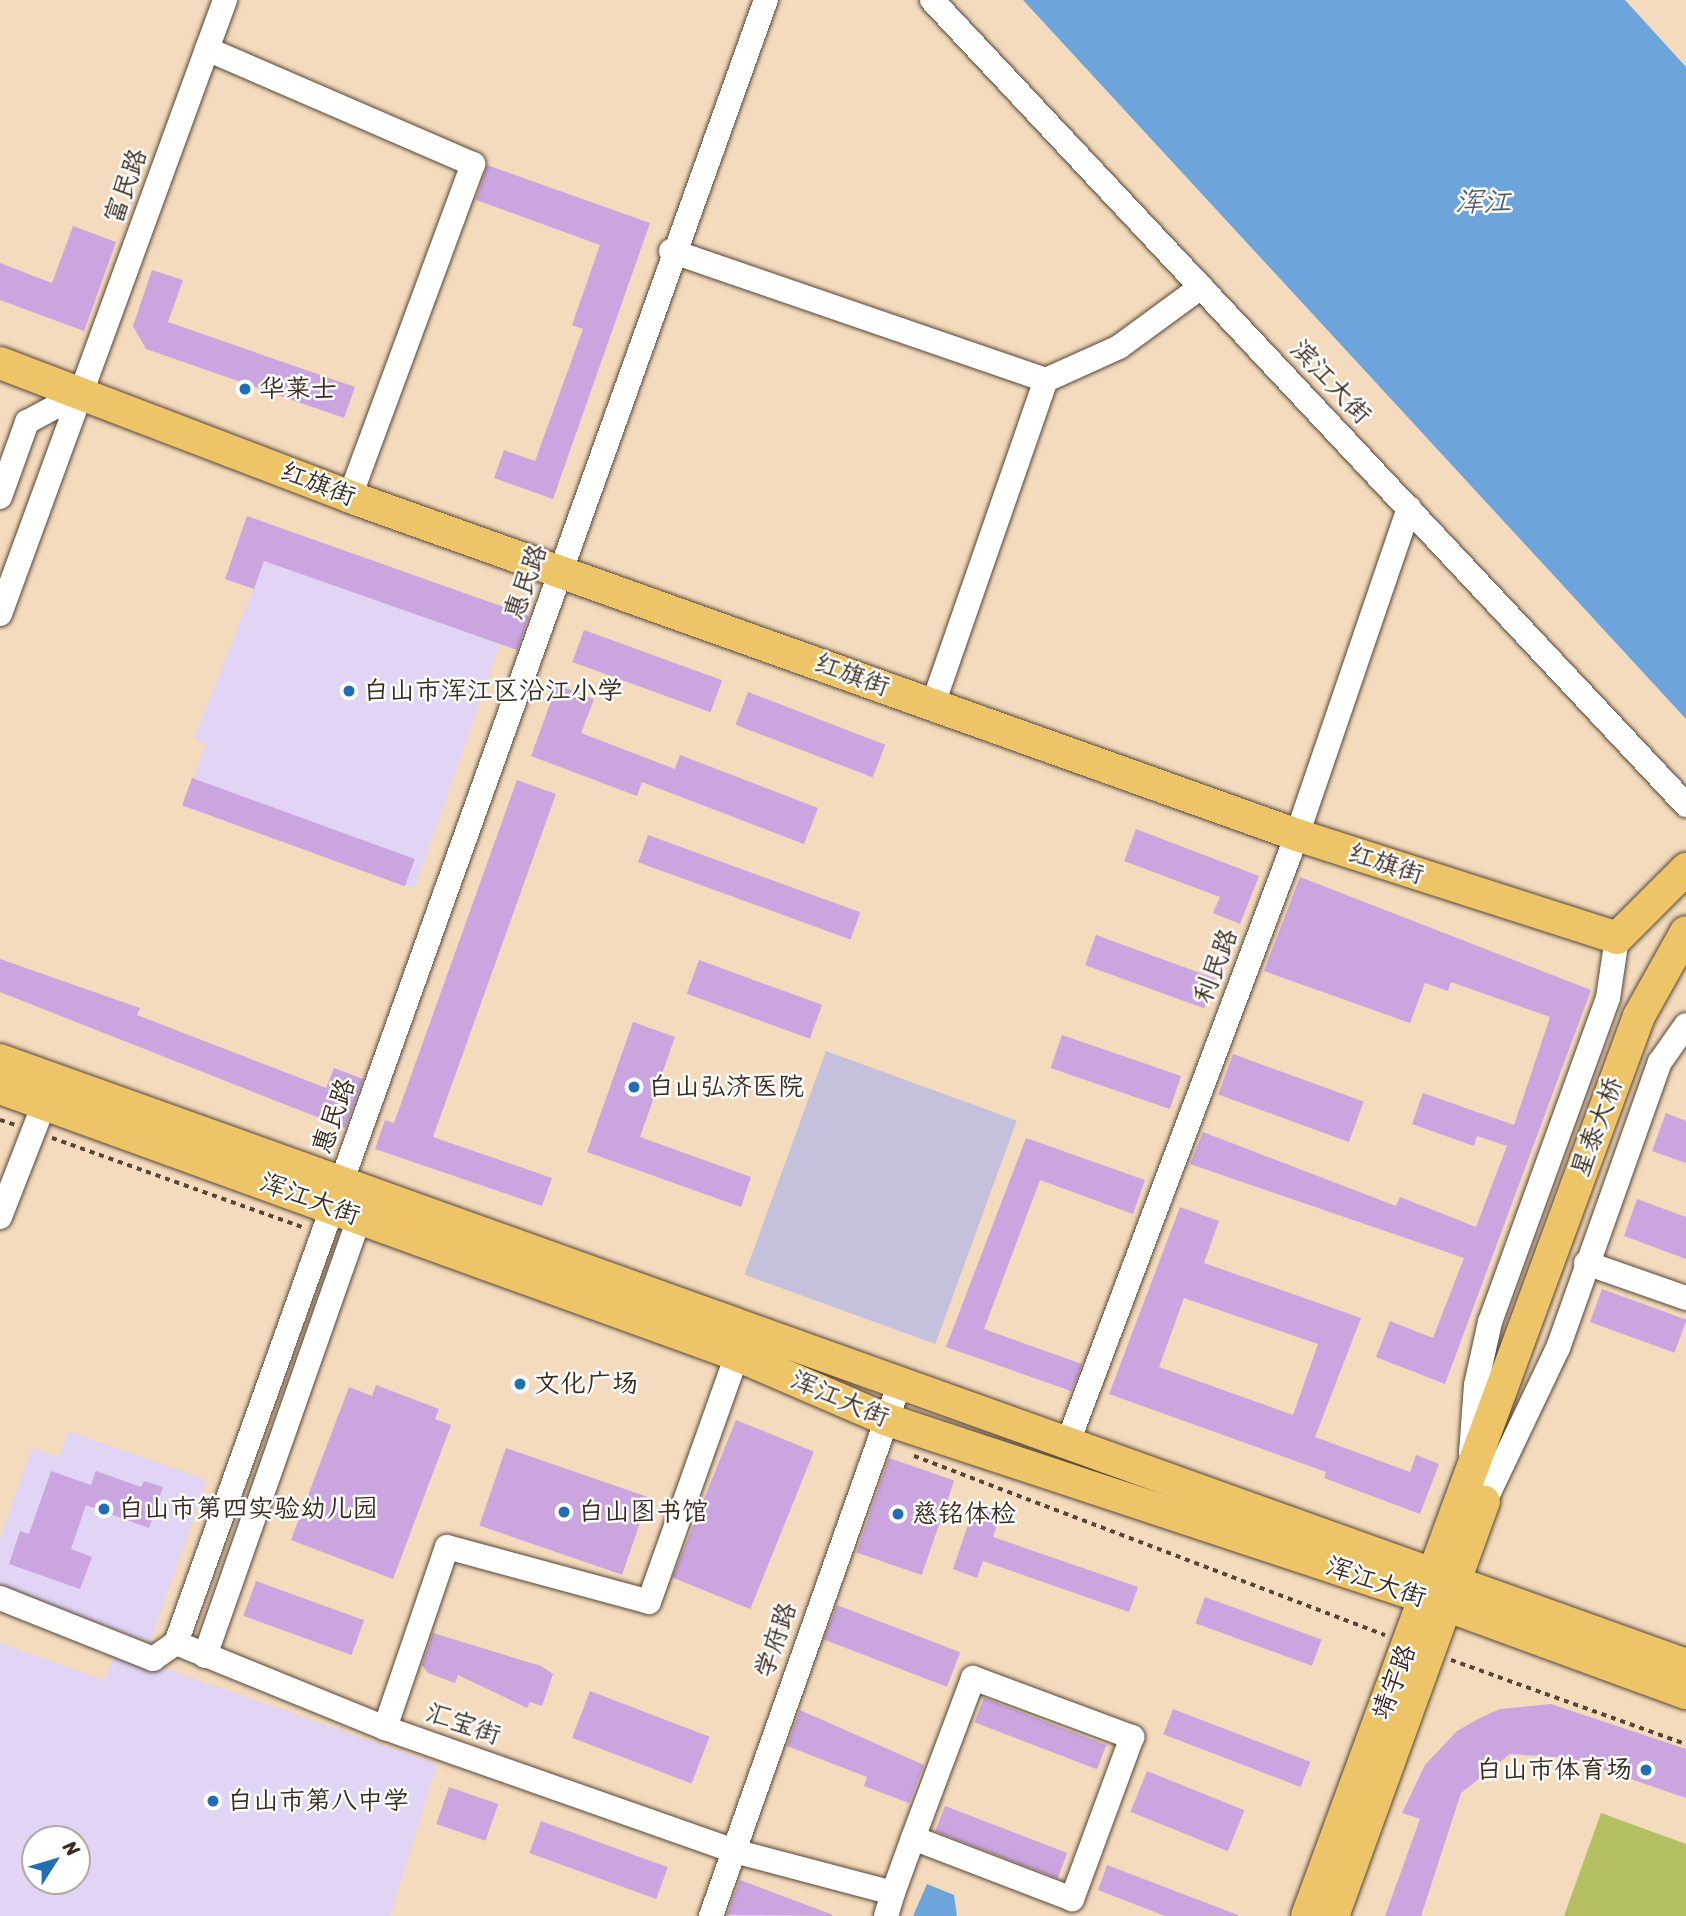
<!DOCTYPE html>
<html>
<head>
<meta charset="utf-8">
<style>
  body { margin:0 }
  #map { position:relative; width:1686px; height:1916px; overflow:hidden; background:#f4dbbd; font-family:Sriracha,"LXGW WenKai TC",sans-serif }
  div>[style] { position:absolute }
  .built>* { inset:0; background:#e1d4f4 }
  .industrial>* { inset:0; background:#c5c0db; transform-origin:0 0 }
  .green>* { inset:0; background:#b3bf61 }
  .water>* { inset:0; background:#6ea4dc }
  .building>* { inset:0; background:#caa5e0; transform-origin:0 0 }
  .path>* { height:3.5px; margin-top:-1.75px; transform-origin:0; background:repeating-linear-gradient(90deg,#574536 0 5px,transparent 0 10px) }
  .roads { filter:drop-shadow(0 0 2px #574536) drop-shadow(0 0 2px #574536) }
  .minor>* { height:24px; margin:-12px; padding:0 12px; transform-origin:12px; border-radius:12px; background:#fff }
  .major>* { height:32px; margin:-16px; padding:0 16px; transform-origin:16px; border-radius:16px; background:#eec469 }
  .dots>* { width:19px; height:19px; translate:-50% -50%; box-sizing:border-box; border:4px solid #fff; border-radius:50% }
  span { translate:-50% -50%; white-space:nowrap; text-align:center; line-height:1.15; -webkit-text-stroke:5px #fff; paint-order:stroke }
  .street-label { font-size:26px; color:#3b2a1e }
  .poi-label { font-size:26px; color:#3b2a1e }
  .left { translate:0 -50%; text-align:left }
  .right { translate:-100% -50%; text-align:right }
  .water-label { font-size:28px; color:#4f5b6a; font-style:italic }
  .north { position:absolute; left:21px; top:1825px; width:70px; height:70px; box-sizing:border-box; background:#fff; border:2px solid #b1aaa5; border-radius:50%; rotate:53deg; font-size:19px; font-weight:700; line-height:28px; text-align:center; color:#3b2a1e }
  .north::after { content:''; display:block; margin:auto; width:24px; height:32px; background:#1f6fb2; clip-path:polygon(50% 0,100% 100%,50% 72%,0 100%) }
</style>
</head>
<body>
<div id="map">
  <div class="built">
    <div style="clip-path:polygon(264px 561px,500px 644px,415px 888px,183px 806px,206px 744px,194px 739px)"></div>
    <div style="clip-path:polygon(68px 1431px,207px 1480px,150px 1642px,0 1589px,0 1538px,32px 1448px,59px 1457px)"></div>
    <div style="clip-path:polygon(evenodd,0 1643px,104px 1680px,116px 1651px,437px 1764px,390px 1916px,0 1916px,0 1643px,35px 1839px,77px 1839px,77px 1881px,35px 1881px,35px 1839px)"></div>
  </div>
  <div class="industrial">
    <div style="left:826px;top:1051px;width:203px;height:238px;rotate:20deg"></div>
  </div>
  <div class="green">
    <div style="clip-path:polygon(1601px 1813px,1686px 1844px,1686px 1916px,1564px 1916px)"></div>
  </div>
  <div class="water">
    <div style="clip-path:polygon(1023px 0,1625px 0,1686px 67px,1686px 719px)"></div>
    <div style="clip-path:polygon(927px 1884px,954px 1895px,957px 1916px,913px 1916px)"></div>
  </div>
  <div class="building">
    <div style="clip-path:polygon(487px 165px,650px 223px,553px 499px,494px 478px,504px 450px,535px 461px,583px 329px,572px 325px,600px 245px,476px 200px)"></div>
    <div style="clip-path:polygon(73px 226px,116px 242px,84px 331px,0 300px,0 263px,52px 283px)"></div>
    <div style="clip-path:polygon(152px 270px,183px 280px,168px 322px,355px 387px,344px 418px,146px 349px,133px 326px)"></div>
    <div style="clip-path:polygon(247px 516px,529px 616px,517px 650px,264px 561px,254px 589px,225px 579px)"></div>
    <div style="left:584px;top:630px;width:147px;height:34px;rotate:20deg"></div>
    <div style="clip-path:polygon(557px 685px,594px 699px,581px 733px,675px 769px,680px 755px,818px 808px,804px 844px,642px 782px,637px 796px,531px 756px)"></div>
    <div style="left:748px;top:692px;width:147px;height:35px;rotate:21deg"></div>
    <div style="left:192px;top:778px;width:237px;height:29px;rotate:20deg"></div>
    <div style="clip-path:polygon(517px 780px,556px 794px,433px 1137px,552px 1178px,542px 1206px,375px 1149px,385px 1120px,394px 1123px)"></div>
    <div style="clip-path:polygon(1136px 829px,1259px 876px,1240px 924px,1213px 913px,1220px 897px,1124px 861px)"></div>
    <div style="left:648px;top:835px;width:226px;height:29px;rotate:20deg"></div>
    <div style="clip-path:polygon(1300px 877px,1591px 990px,1445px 1384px,1376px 1357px,1390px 1321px,1433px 1338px,1464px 1258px,1190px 1164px,1203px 1132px,1396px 1206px,1400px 1197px,1476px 1227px,1507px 1146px,1477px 1136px,1474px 1146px,1412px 1124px,1423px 1093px,1514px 1125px,1550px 1017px,1451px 982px,1448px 991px,1425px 983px,1410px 1023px,1264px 971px)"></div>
    <div style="left:1096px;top:935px;width:127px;height:32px;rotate:20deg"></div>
    <div style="clip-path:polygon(0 959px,140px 1008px,137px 1015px,326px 1088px,334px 1068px,363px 1079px,345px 1128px,0 992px)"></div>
    <div style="left:699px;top:960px;width:131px;height:36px;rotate:20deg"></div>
    <div style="clip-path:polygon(633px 1022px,675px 1037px,640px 1137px,751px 1177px,741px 1207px,587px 1152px)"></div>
    <div style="left:1062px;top:1035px;width:126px;height:35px;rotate:19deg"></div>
    <div style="left:1233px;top:1054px;width:139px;height:43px;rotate:20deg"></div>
    <div style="clip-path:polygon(1666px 1113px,1686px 1121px,1686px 1163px,1652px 1151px)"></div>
    <div style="clip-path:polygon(1026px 1138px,1145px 1180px,1133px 1214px,1040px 1180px,984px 1329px,1082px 1364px,1071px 1391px,946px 1347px)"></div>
    <div style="clip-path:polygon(1637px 1199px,1686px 1217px,1686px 1259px,1624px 1236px)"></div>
    <div style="clip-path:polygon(evenodd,1180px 1207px,1219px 1221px,1204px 1263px,1361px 1318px,1315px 1437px,1410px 1472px,1416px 1455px,1439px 1464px,1420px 1514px,1324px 1478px,1326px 1472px,1109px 1394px,1180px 1207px,1184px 1298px,1318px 1344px,1293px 1415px,1159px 1367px,1184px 1298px)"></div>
    <div style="left:1602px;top:1289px;width:90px;height:35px;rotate:20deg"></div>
    <div style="clip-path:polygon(376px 1385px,439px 1409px,435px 1419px,451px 1425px,393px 1579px,291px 1540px,349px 1387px,372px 1396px)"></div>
    <div style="left:736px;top:1420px;width:84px;height:170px;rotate:22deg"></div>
    <div style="left:506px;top:1448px;width:151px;height:82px;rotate:19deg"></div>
    <div style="left:889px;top:1458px;width:69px;height:100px;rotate:19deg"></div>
    <div style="clip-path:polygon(51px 1471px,91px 1485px,96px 1471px,141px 1487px,144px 1481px,163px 1487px,149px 1528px,86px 1505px,71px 1549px,92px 1557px,80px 1589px,9px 1564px,20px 1531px,29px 1534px)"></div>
    <div style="clip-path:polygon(974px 1507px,1000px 1516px,993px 1537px,1138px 1587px,1129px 1612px,983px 1561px,977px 1578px,953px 1569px)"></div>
    <div style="left:256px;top:1581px;width:115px;height:37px;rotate:20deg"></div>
    <div style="left:1205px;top:1597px;width:124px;height:28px;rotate:20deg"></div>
    <div style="left:837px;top:1605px;width:132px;height:37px;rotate:21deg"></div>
    <div style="clip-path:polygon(433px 1633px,541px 1666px,553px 1674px,542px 1706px,530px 1702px,527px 1708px,458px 1675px,455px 1683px,428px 1673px,422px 1665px)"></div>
    <div style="left:590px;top:1691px;width:128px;height:50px;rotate:21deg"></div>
    <div style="left:984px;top:1698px;width:131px;height:26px;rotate:21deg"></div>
    <div style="clip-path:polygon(1551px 1704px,1686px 1749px,1686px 1798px,1570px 1758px,1510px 1754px,1461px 1793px,1421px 1916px,1385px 1916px,1420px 1819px,1402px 1813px,1425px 1765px,1457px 1731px,1480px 1718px,1500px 1709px)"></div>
    <div style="left:1173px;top:1709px;width:147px;height:27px;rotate:21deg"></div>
    <div style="clip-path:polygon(800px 1710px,924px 1765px,909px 1803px,864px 1786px,867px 1777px,787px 1746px)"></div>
    <div style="left:1147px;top:1771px;width:105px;height:44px;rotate:22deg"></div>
    <div style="left:449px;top:1787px;width:52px;height:39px;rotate:19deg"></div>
    <div style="left:945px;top:1806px;width:131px;height:27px;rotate:21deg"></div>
    <div style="left:541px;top:1821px;width:135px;height:34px;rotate:20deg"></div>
    <div style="clip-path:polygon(1107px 1865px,1238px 1915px,1238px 1916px,1165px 1916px,1098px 1890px)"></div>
    <div style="clip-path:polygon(740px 1880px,833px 1915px,832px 1916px,727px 1915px)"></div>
  </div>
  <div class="path">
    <div style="left:0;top:1120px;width:16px;rotate:18deg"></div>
    <div style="left:52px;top:1138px;width:269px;rotate:19.6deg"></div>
    <div style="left:914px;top:1456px;width:504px;rotate:20.81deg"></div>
    <div style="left:1451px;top:1660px;width:250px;rotate:19.7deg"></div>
  </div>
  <div class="roads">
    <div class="minor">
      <div style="left:932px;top:0;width:1103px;rotate:46.87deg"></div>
      <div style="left:207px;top:49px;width:290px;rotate:23.4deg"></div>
      <div style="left:473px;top:164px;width:355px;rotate:110.3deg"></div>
      <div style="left:671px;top:251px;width:397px;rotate:19deg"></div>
      <div style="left:0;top:497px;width:80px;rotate:-70.2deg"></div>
      <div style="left:27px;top:422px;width:64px;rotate:-28.2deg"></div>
      <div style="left:0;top:614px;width:654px;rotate:-69.87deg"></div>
      <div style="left:933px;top:704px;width:343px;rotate:-70.8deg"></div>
      <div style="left:1046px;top:380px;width:80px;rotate:-24.3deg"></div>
      <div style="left:1119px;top:347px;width:102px;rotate:-36.2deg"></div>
      <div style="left:0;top:1217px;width:137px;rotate:-68.7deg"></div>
      <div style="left:1586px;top:1263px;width:106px;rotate:19.3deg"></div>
      <div style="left:1068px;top:1442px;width:649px;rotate:-69.33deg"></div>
      <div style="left:1297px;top:835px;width:346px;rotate:-71.1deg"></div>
      <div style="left:1471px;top:1453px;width:68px;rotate:-85.8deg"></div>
      <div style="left:1476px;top:1385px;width:65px;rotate:-77.5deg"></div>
      <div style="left:1490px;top:1322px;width:345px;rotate:-70deg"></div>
      <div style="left:1608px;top:998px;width:61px;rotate:-81.5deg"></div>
      <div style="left:1484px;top:1503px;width:172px;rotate:-64.5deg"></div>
      <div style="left:1558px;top:1348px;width:304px;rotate:-70.4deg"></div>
      <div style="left:1660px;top:1062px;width:45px;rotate:-54.9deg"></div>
      <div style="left:0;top:1598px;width:165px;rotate:21.7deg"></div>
      <div style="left:153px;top:1659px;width:28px;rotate:-35deg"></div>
      <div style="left:176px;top:1643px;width:1746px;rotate:-70.25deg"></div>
      <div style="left:176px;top:1643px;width:226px;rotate:22.1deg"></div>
      <div style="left:385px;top:1728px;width:370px;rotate:19.4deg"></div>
      <div style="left:734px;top:1851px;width:164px;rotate:14.8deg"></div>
      <div style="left:893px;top:1893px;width:24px;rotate:107deg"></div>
      <div style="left:205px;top:1656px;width:466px;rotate:-70.6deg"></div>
      <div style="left:360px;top:1217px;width:15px;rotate:-122deg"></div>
      <div style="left:385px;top:1728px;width:191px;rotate:-71.1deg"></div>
      <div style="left:447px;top:1547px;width:209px;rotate:15.2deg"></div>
      <div style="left:649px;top:1602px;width:262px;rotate:-70.4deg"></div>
      <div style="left:893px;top:1893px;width:59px;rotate:-70deg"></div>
      <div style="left:913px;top:1838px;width:171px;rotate:-69.4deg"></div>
      <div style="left:973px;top:1678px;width:170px;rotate:20.4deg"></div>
      <div style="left:1132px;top:1737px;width:173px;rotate:110.3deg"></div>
      <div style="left:1072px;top:1899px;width:170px;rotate:-159deg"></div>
      <div style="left:711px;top:1916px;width:563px;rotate:-70.5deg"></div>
    </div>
    <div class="major">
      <div style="left:0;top:363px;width:375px;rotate:20.9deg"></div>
      <div style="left:350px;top:497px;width:1006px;rotate:19.64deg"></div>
      <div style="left:1297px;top:835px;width:336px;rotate:17.8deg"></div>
      <div style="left:1617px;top:938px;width:98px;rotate:-45deg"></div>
      <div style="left:0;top:1060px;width:1791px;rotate:19.74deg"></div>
      <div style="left:0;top:1088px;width:784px;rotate:19.91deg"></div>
      <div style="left:737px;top:1355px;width:161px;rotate:23.4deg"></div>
      <div style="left:885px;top:1419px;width:570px;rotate:18.31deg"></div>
      <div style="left:1426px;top:1598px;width:277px;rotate:20.1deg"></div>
      <div style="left:1307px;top:1916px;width:959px;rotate:-69.75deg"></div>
      <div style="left:1639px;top:1016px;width:96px;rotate:-60.8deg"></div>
      <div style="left:1333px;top:1916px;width:441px;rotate:-70deg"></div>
    </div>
  </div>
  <div class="dots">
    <div style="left:245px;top:389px;background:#1f6fb2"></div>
    <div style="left:349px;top:691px;background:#1f6fb2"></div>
    <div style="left:634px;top:1087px;background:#1f6fb2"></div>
    <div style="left:520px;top:1384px;background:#1f6fb2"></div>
    <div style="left:104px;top:1509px;background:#1f6fb2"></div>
    <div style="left:564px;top:1512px;background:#1f6fb2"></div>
    <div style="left:898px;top:1514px;background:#1f6fb2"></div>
    <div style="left:1646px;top:1770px;background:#1f6fb2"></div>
    <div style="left:213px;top:1801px;background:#1f6fb2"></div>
  </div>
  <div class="street-label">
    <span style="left:126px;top:186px;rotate:-70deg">富民路</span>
    <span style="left:1331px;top:382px;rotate:47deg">滨江大街</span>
    <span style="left:318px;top:484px;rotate:21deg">红旗街</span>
    <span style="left:526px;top:582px;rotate:-70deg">惠民路</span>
    <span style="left:852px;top:675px;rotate:20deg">红旗街</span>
    <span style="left:1386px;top:864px;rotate:18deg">红旗街</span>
    <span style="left:1216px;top:966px;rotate:-69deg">利民路</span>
    <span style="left:334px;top:1116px;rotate:-70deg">惠民路</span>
    <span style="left:1597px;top:1127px;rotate:-70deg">星泰大桥</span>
    <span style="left:310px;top:1199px;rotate:20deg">浑江大街</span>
    <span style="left:840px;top:1399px;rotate:23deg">浑江大街</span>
    <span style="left:1376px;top:1582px;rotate:19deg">浑江大街</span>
    <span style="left:776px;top:1640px;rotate:-71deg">学府路</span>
    <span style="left:1394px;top:1682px;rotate:-69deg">靖宇路</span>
    <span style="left:463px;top:1724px;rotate:19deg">汇宝街</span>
  </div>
  <div class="poi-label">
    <span class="left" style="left:259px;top:389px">华莱士</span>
    <span class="left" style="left:363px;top:691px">白山市浑江区沿江小学</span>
    <span class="left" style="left:648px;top:1087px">白山弘济医院</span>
    <span class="left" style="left:534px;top:1384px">文化广场</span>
    <span class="left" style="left:118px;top:1509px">白山市第四实验幼儿园</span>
    <span class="left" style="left:578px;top:1512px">白山图书馆</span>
    <span class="left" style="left:912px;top:1514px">慈铭体检</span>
    <span class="right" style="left:1632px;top:1770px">白山市体育场</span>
    <span class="left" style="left:227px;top:1801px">白山市第八中学</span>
  </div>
  <div class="water-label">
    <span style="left:1483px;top:202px">浑江</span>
  </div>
  <div class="north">N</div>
</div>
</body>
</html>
